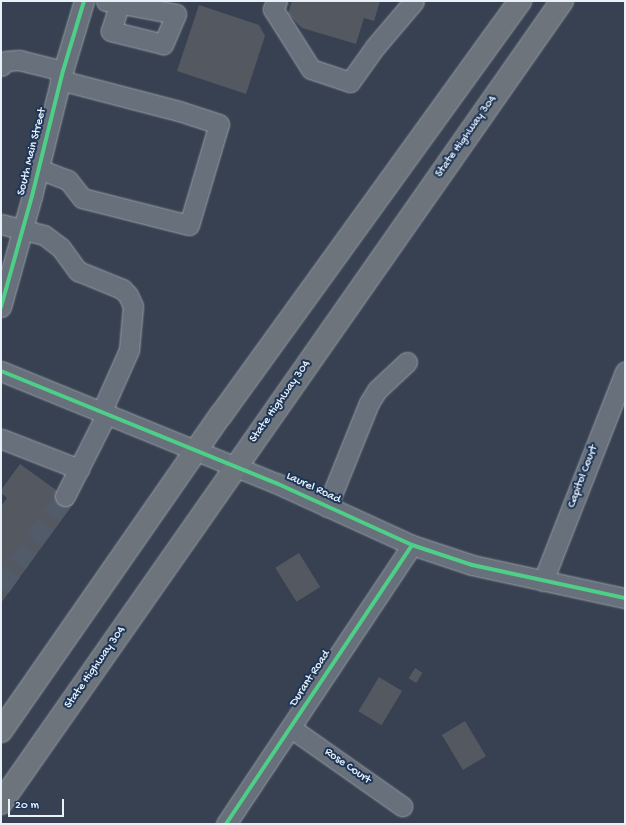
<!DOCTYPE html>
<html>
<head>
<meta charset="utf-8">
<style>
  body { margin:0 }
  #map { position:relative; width:626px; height:825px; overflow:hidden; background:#374151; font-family:"Gochi Hand",sans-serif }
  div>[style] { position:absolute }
  .building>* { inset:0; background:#545861; transform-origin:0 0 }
  .minor-tunnel>* { height:19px; margin-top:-9.5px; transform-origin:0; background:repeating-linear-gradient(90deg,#525b6a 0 19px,transparent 0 29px) }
  .roads { filter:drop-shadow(0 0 1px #9ba1aa) drop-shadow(0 0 1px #9ba1aa) }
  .minor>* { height:19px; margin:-9.5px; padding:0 9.5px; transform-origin:9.5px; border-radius:9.5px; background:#68707b }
  .major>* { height:22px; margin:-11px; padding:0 11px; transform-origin:11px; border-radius:11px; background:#6e747c }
  .cycleway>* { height:4px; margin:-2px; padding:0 2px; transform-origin:2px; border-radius:2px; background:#4dcf88 }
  span { translate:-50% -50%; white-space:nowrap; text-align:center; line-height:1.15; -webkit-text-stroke:4px #1d3557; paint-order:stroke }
  .street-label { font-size:12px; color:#e8f1f8 }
  .frame { position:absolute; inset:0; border:2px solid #e8f1f8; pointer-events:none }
  .scale { position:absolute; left:8px; top:799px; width:56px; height:18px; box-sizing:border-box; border:2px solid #e8f1f8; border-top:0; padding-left:5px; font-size:12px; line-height:14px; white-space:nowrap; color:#e8f1f8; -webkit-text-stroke:3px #1d3557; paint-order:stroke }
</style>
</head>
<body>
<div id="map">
  <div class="building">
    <div style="clip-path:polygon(292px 1px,380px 1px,374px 21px,364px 18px,356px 44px,302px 28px,288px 14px)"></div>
    <div style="clip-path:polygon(199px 5px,259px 25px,265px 36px,246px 94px,177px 71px)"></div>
    <div style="clip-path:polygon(20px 464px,74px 503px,1px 603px,1px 506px,7px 498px,1px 493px,1px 490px)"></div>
    <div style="left:299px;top:553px;width:40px;height:28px;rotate:58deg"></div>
    <div style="left:415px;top:668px;width:9px;height:12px;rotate:32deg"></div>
    <div style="left:379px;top:677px;width:27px;height:40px;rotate:31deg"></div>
    <div style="left:465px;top:721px;width:41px;height:27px;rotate:59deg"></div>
  </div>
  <div class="minor-tunnel">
    <div style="left:1px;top:587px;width:111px;rotate:-54.9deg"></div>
  </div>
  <div class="roads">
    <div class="minor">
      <div style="left:106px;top:1px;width:71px;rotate:10.5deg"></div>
      <div style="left:176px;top:14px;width:33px;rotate:113deg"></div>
      <div style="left:163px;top:44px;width:54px;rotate:-166deg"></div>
      <div style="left:111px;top:31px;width:27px;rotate:-73deg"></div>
      <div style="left:277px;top:1px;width:9px;rotate:117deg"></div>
      <div style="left:273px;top:9px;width:71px;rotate:57.7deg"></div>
      <div style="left:311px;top:69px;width:41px;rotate:18.4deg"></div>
      <div style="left:350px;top:82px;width:43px;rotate:-54.5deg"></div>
      <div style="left:375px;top:47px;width:60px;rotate:-49.7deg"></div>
      <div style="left:1px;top:66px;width:7px;rotate:-45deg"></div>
      <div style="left:6px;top:61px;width:13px;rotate:-4deg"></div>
      <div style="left:19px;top:60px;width:45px;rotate:14deg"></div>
      <div style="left:39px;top:169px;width:31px;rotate:21deg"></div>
      <div style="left:68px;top:180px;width:23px;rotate:52deg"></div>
      <div style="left:82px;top:198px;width:110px;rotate:14.2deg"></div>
      <div style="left:189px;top:225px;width:105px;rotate:-73.5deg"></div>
      <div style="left:219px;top:124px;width:42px;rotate:-162deg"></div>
      <div style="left:179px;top:111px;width:123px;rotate:-165.4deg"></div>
      <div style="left:1px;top:224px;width:44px;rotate:14.3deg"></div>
      <div style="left:44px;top:235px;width:21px;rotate:37deg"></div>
      <div style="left:61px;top:248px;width:29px;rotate:54deg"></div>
      <div style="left:78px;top:271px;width:48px;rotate:22.2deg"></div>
      <div style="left:122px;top:289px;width:8px;rotate:45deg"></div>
      <div style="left:128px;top:295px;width:12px;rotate:66deg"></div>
      <div style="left:133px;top:306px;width:44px;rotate:95.2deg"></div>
      <div style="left:129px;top:350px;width:69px;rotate:114deg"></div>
      <div style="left:1px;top:307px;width:115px;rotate:-74.4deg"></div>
      <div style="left:32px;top:196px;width:129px;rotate:-76.1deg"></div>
      <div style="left:63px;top:71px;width:73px;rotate:-73.3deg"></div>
      <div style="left:1px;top:371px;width:297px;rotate:22.2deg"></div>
      <div style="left:276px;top:483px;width:149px;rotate:24.5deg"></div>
      <div style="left:412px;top:545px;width:63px;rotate:18.4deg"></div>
      <div style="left:472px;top:565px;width:157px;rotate:12.2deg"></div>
      <div style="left:2px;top:439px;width:83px;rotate:21.3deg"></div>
      <div style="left:65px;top:496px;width:91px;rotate:-63.2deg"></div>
      <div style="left:327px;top:507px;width:112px;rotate:-68deg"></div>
      <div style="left:369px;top:403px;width:15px;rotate:-58deg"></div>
      <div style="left:377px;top:390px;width:41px;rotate:-43deg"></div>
      <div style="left:543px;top:581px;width:225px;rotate:-68.6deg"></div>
      <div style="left:291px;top:728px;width:136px;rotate:35.1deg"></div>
      <div style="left:226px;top:824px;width:335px;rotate:-56.3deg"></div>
    </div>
    <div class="major">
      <div style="left:1px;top:731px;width:385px;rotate:-55.2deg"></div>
      <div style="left:221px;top:415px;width:511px;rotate:-54.16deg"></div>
      <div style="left:1px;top:803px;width:979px;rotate:-55.03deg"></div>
    </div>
  </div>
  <div class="cycleway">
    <div style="left:1px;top:307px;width:115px;rotate:-74.4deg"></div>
    <div style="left:32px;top:196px;width:129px;rotate:-76.1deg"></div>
    <div style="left:63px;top:71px;width:73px;rotate:-73.3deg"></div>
    <div style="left:1px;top:371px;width:297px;rotate:22.2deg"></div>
    <div style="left:276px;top:483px;width:149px;rotate:24.5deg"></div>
    <div style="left:412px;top:545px;width:63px;rotate:18.4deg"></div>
    <div style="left:472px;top:565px;width:157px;rotate:12.2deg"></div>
    <div style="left:226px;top:824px;width:335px;rotate:-56.3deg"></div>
  </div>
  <div class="street-label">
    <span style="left:467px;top:137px;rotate:-55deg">State Highway 304</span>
    <span style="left:33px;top:152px;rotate:-76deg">South Main Street</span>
    <span style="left:281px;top:402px;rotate:-55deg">State Highway 304</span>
    <span style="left:584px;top:477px;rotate:-69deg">Capitol Court</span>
    <span style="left:313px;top:489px;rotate:25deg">Laurel Road</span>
    <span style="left:96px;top:668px;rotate:-55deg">State Highway 304</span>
    <span style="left:311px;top:679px;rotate:-57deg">Durant Road</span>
    <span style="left:347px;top:767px;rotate:35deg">Rose Court</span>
  </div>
  <div class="frame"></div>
  <div class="scale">20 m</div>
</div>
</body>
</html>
